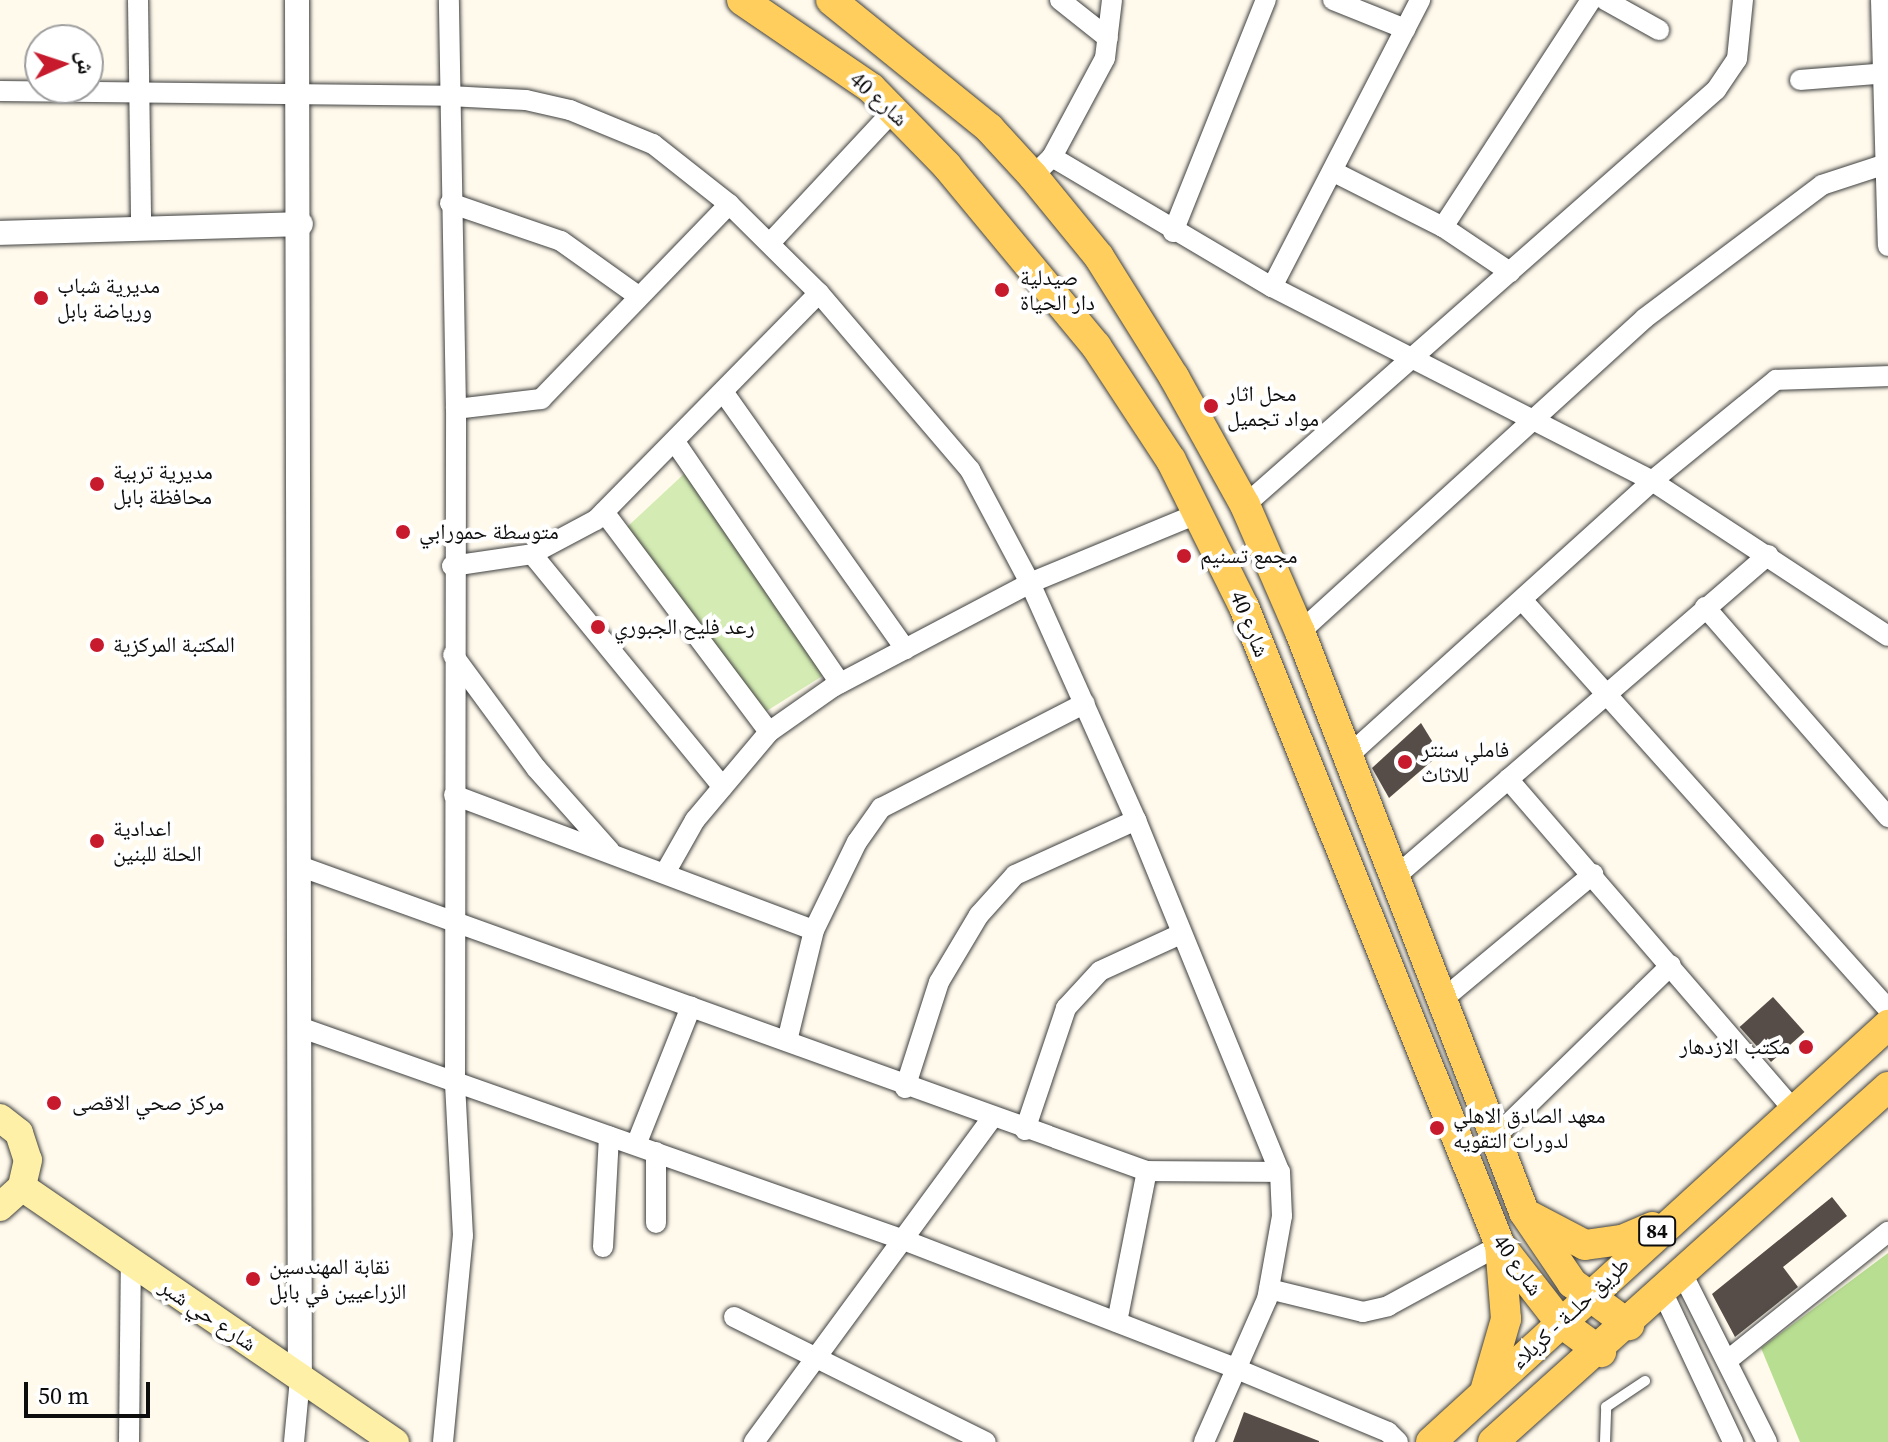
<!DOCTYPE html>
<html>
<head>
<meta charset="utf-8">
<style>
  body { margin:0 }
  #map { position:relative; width:1888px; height:1442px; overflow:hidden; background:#fffaec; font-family:"Source Serif 4","Noto Naskh Arabic",serif }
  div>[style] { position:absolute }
  .green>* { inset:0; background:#d4ecb3 }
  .forest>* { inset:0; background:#b8de91 }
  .building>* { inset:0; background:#564d48; transform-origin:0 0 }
  .roads { filter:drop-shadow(0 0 2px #404040) drop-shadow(0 0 2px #404040) }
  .service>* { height:10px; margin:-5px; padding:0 5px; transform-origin:5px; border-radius:5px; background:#fff }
  .minor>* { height:20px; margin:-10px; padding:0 10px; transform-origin:10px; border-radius:10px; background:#fff }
  .tertiary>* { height:24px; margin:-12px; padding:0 12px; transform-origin:12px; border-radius:12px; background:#fff }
  .secondary>* { height:28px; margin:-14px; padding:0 14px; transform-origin:14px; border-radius:14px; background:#fff0a7 }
  .primary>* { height:30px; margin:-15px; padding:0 15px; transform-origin:15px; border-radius:15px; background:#ffce5c }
  .dots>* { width:22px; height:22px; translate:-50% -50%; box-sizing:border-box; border:4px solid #fff; border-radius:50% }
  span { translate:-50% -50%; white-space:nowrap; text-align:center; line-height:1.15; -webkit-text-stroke:8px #fff; paint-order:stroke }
  .shield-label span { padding:2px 6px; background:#fff; border:2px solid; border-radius:6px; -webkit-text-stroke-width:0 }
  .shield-label { font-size:20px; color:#0d0d0d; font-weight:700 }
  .street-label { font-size:22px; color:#0d0d0d }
  .poi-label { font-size:22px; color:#0d0d0d }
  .left { translate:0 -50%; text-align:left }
  .right { translate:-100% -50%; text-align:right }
  .north { position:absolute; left:24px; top:24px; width:80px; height:80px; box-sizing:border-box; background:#fff; border:2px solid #9e9e9e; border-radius:50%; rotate:87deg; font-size:22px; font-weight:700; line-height:32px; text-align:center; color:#0d0d0d }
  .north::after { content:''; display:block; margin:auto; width:28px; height:36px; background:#c71b2d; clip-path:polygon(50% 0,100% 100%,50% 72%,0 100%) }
  .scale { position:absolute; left:24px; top:1382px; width:126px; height:36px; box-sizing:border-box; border:4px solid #0d0d0d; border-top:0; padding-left:10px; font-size:24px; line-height:28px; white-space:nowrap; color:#0d0d0d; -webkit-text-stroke:6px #fff; paint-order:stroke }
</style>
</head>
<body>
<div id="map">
  <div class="green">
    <div style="clip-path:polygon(685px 473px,824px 675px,765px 712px,627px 527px)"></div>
  </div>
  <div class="forest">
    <div style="clip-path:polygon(1888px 1253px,1888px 1442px,1800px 1442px,1761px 1348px)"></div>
  </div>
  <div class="building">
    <div style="clip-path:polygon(1421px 723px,1440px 754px,1389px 798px,1372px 768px)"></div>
    <div style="left:1773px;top:997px;width:47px;height:45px;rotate:48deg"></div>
    <div style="clip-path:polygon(1832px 1197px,1847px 1216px,1783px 1267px,1798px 1287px,1735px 1337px,1712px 1294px)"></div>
    <div style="clip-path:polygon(1244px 1412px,1319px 1441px,1319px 1442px,1233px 1442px)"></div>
  </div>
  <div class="roads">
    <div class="service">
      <div style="left:1605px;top:1442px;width:35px;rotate:-88deg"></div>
      <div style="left:1606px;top:1407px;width:47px;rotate:-33.7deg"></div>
    </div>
    <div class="minor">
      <div style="left:138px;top:0;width:226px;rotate:89.2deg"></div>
      <div style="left:1060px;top:0;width:61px;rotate:38.4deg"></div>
      <div style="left:1333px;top:0;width:78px;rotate:21.9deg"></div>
      <div style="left:1605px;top:0;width:62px;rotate:29.1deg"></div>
      <div style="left:1881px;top:0;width:246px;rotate:88.4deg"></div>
      <div style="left:1800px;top:80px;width:88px;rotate:-4.5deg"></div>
      <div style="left:0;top:91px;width:449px;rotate:0.6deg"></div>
      <div style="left:449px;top:96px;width:77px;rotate:3deg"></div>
      <div style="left:526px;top:100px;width:45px;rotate:12.8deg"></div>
      <div style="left:570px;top:110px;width:90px;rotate:22.3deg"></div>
      <div style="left:653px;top:144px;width:97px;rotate:38.3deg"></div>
      <div style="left:729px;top:204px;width:127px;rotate:44.7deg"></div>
      <div style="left:819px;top:293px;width:233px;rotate:49.5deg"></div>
      <div style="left:970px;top:470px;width:128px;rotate:62deg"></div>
      <div style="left:1030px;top:583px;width:260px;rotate:65.9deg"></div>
      <div style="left:1136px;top:820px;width:380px;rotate:67.8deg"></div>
      <div style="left:1280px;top:1172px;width:44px;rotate:87.4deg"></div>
      <div style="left:1282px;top:1216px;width:84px;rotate:100.2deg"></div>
      <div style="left:1267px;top:1299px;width:156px;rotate:113.8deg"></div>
      <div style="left:1052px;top:157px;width:112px;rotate:-61.8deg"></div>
      <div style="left:1105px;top:58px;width:58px;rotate:-83.1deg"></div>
      <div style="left:1334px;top:172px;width:122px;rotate:26.8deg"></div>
      <div style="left:1443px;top:227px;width:81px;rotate:33.9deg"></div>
      <div style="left:1033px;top:176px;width:27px;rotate:-45deg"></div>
      <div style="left:1052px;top:157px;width:256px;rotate:30.6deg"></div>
      <div style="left:1272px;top:287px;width:427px;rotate:27deg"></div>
      <div style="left:1652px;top:481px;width:282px;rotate:33.3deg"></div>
      <div style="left:450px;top:203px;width:117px;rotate:18.9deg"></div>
      <div style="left:561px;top:241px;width:95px;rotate:35.5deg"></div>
      <div style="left:1443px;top:227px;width:271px;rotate:-56.9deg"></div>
      <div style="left:1173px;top:232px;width:250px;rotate:-68.2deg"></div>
      <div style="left:770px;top:243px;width:182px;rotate:-47deg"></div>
      <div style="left:1272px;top:287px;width:323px;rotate:-62.7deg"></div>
      <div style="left:724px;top:393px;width:314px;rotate:54.7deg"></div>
      <div style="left:456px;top:409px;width:86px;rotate:-6.7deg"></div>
      <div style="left:541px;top:399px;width:271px;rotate:-46deg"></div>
      <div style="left:675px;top:442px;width:292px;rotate:55.6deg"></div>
      <div style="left:1245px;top:505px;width:628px;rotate:-41.38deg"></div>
      <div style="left:1716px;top:90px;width:37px;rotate:-56deg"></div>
      <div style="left:1737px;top:59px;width:59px;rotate:-84.2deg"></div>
      <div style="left:604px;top:512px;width:275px;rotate:53.1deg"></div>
      <div style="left:532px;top:554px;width:301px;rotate:50.7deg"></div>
      <div style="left:452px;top:566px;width:81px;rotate:-8.5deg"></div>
      <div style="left:532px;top:554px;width:72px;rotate:-28deg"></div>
      <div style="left:596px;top:520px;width:318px;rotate:-45.5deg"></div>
      <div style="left:1523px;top:601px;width:547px;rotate:48.18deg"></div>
      <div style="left:1705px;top:607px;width:279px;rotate:48.9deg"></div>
      <div style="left:1300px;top:632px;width:466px;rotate:-42.3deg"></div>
      <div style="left:1645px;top:318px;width:221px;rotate:-36.9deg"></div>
      <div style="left:1822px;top:185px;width:67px;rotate:-18.2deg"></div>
      <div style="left:453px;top:655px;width:140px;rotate:53.7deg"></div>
      <div style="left:536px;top:768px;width:111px;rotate:48.3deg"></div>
      <div style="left:1348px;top:756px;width:410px;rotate:-42.1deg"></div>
      <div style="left:1652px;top:481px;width:160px;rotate:-39.2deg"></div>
      <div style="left:1776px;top:380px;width:112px;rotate:-2deg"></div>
      <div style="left:1508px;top:779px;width:435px;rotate:49.2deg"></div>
      <div style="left:454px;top:795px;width:384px;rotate:20.6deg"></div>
      <div style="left:302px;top:867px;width:898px;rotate:19.79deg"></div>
      <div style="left:1147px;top:1171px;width:133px;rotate:0.4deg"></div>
      <div style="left:665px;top:873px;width:61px;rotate:-60.5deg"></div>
      <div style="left:695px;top:820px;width:115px;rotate:-49.9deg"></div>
      <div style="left:769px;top:732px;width:78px;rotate:-35.1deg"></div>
      <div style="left:833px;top:687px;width:223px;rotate:-27.8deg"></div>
      <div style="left:1030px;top:583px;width:183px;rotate:-22.5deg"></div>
      <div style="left:1395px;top:877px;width:493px;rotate:-40.8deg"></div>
      <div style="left:1442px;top:1000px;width:197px;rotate:-39.8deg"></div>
      <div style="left:302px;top:1028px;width:635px;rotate:19.41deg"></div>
      <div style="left:901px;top:1239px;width:355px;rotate:21.1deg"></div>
      <div style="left:1232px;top:1367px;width:169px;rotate:22.6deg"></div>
      <div style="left:1388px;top:1432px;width:14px;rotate:45deg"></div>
      <div style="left:787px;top:1041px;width:114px;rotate:-76.3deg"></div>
      <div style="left:814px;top:930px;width:98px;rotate:-64deg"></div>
      <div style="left:857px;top:842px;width:42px;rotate:-54.8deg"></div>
      <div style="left:881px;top:808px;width:229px;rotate:-27.2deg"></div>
      <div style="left:905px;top:1088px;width:111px;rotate:-72.2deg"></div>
      <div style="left:939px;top:982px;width:78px;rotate:-59.2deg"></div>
      <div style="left:979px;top:915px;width:54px;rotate:-48deg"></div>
      <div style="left:1015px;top:875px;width:133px;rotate:-24.4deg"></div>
      <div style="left:1025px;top:1130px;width:129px;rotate:-71.4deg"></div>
      <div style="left:1066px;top:1008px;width:50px;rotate:-47.4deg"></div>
      <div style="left:1100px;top:971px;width:89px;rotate:-24.6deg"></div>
      <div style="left:1497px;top:1135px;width:243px;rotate:-44.3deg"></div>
      <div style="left:636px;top:1145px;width:149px;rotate:-68.3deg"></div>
      <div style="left:656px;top:1223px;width:71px;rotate:-90deg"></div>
      <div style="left:603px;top:1247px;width:111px;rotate:-86.9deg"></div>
      <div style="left:1683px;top:1275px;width:187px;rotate:63.3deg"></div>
      <div style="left:1269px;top:1289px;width:97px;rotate:13.7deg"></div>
      <div style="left:1363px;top:1312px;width:26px;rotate:-13deg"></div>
      <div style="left:1388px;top:1306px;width:128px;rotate:-28.6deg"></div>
      <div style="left:1663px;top:1293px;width:165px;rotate:64.8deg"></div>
      <div style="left:734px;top:1317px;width:281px;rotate:26.4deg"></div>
      <div style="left:1117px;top:1322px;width:154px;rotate:-78.8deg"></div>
      <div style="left:1728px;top:1360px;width:205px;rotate:-38.7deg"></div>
      <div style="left:129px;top:1442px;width:179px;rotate:-89.4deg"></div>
      <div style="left:294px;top:1442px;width:63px;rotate:-84.6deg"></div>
      <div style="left:443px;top:1442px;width:207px;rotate:-84.5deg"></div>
      <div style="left:463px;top:1236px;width:155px;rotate:-93deg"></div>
      <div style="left:455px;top:1081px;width:672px;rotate:-89.91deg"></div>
      <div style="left:456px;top:409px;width:409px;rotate:-91deg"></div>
      <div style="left:754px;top:1442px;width:402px;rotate:-53.7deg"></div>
    </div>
    <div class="tertiary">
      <div style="left:297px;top:0;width:1379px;rotate:89.88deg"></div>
      <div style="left:0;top:233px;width:301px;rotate:-1.7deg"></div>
    </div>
    <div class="secondary">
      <div style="left:0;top:1118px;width:24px;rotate:38deg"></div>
      <div style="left:19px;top:1133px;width:28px;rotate:72deg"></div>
      <div style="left:28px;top:1160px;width:28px;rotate:103deg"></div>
      <div style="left:22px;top:1187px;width:30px;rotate:138deg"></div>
      <div style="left:22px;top:1187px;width:452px;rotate:34.4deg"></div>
    </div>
    <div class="primary">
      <div style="left:742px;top:0;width:156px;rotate:34.3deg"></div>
      <div style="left:871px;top:88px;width:109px;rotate:45.7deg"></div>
      <div style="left:947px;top:166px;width:234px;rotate:50.4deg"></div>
      <div style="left:1096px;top:346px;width:136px;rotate:56.7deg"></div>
      <div style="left:1171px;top:460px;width:164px;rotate:63.6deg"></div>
      <div style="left:1244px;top:607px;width:687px;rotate:68.14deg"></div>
      <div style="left:1500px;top:1245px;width:98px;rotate:52.1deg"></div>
      <div style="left:1560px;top:1322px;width:51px;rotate:36.2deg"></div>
      <div style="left:831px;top:0;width:203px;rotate:39deg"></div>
      <div style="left:989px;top:128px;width:65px;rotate:47.5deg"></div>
      <div style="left:1033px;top:176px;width:104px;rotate:50.8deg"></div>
      <div style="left:1099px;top:257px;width:142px;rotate:58deg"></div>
      <div style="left:1174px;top:377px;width:146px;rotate:61deg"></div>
      <div style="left:1245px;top:505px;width:138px;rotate:66.6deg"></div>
      <div style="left:1300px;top:632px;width:622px;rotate:68.88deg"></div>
      <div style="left:1524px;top:1212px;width:86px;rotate:55.9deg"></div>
      <div style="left:1572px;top:1283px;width:71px;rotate:36.4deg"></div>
      <div style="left:1528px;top:1215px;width:64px;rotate:27.8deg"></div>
      <div style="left:1585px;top:1245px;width:37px;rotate:-8deg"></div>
      <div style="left:1622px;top:1240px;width:33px;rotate:-23deg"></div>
      <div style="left:1486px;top:1388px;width:72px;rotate:-73.8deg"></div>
      <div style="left:1506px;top:1319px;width:74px;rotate:-94.6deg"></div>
      <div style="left:1431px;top:1442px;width:619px;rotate:-42.38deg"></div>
      <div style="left:1493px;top:1442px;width:531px;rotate:-41.95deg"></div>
    </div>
  </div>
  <div class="dots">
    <div style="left:1002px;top:290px;background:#c71b2d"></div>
    <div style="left:41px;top:298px;background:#c71b2d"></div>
    <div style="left:1211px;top:406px;background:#c71b2d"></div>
    <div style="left:97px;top:484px;background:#c71b2d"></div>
    <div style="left:403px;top:532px;background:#c71b2d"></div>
    <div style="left:1184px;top:556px;background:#c71b2d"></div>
    <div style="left:598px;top:627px;background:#c71b2d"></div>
    <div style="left:97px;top:645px;background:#c71b2d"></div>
    <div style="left:1405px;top:762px;background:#c71b2d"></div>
    <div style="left:97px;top:841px;background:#c71b2d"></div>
    <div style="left:1806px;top:1047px;background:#c71b2d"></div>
    <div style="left:54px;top:1103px;background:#c71b2d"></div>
    <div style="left:1437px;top:1128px;background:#c71b2d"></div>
    <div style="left:253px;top:1279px;background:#c71b2d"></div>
  </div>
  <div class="shield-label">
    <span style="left:1657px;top:1231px">84</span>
  </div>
  <div class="street-label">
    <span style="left:879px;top:99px;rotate:42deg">شارع 40</span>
    <span style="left:1250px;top:624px;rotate:68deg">شارع 40</span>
    <span style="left:1518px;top:1265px;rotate:55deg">شارع 40</span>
    <span style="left:1570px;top:1313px;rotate:-43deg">طريق حلــة - كربلاء</span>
    <span style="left:208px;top:1315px;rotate:34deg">شارع حي شبر</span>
  </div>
  <div class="poi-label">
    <span class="left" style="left:1020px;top:290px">صيدلية<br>دار الحياة</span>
    <span class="left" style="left:57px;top:298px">مديرية شباب<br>ورياضة بابل</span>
    <span class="left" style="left:1227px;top:406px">محل اثار<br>مواد تجميل</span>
    <span class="left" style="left:113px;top:484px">مديرية تربية<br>محافظة بابل</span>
    <span class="left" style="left:419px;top:532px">متوسطة حمورابي</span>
    <span class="left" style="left:1200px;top:556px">مجمع تسنيم</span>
    <span class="left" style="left:614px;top:627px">رعد فليح الجبوري</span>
    <span class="left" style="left:113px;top:645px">المكتبة المركزية</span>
    <span class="left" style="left:1421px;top:762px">فاملي سنتر<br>للاثاث</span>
    <span class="left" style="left:113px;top:841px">اعدادية<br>الحلة للبنين</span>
    <span class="right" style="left:1790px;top:1047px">مكتب الازدهار</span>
    <span class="left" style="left:72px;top:1103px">مركز صحي الاقصى</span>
    <span class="left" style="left:1453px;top:1128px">معهد الصادق الاهلي<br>لدورات التقويه</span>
    <span class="left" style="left:269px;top:1279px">نقابة المهندسين<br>الزراعيين في بابل</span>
  </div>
  <div class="north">ش</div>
  <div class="scale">50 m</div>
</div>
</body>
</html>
